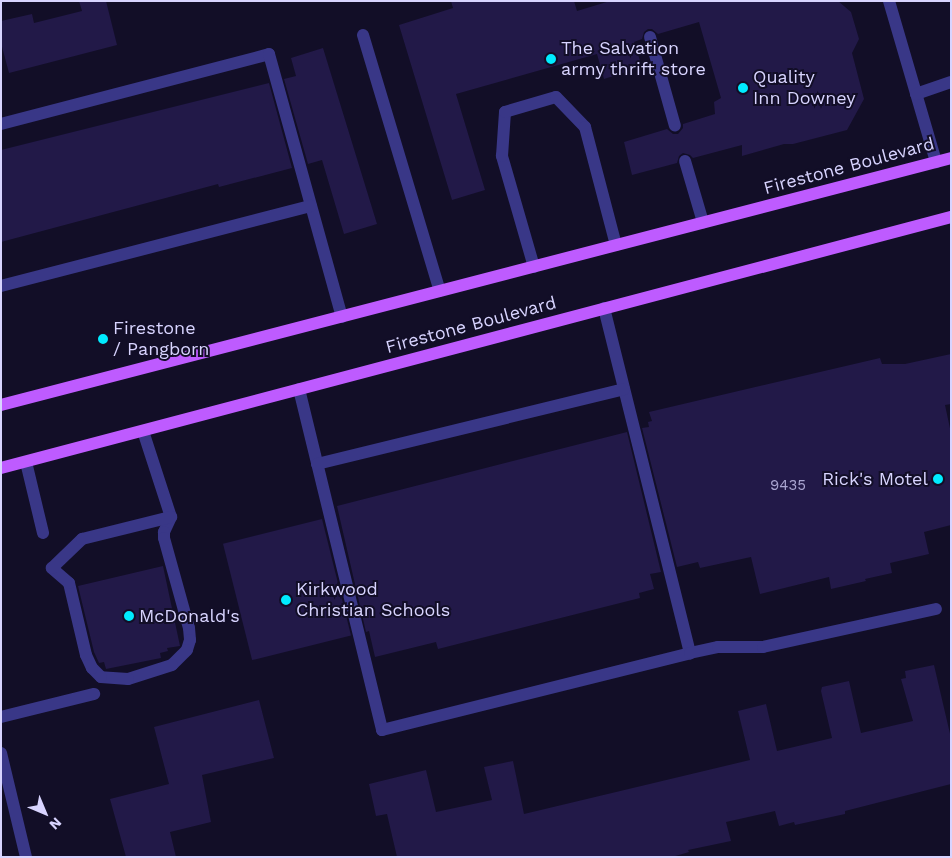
<!DOCTYPE html>
<html>
<head>
<meta charset="utf-8">
<style>
  body { margin:0 }
  #map { position:relative; width:952px; height:858px; overflow:hidden; background:#120e27; font-family:"Work Sans",sans-serif }
  div>[style] { position:absolute }
  .building>* { inset:0; background:#221948; transform-origin:0 0 }
  .service>* { height:12px; margin:-6px; padding:0 6px; transform-origin:6px; border-radius:6px; background:#393787 }
  .minor>* { height:12px; margin:-6px; padding:0 6px; transform-origin:6px; border-radius:6px; background:#393787 }
  .primary>* { height:12px; margin:-6px; padding:0 6px; transform-origin:6px; border-radius:6px; background:#be5bff }
  .dots>* { width:14px; height:14px; translate:-50% -50%; box-sizing:border-box; border:2px solid #120e27; border-radius:50% }
  span { translate:-50% -50%; white-space:nowrap; text-align:center; line-height:1.15; -webkit-text-stroke:4px #120e27; paint-order:stroke }
  .number-label { font-size:15px; color:#aaa5d1 }
  .number-label span { -webkit-text-stroke-width:0 }
  .poi-label { font-size:18px; color:#d8d4ff }
  .left { translate:0 -50%; text-align:left }
  .right { translate:-100% -50%; text-align:right }
  .street-label { font-size:18px; color:#d8d4ff }
  .frame { position:absolute; inset:0; border:2px solid #d8d4ff; pointer-events:none }
  .north { position:absolute; left:20px; top:788px; width:50px; height:50px; -webkit-text-stroke:4px #120e27; paint-order:stroke; rotate:135deg; font-size:14px; font-weight:700; line-height:20px; text-align:center; color:#d8d4ff }
  .north::after { content:''; display:block; margin:auto; width:18px; height:22px; background:#d8d4ff; clip-path:polygon(50% 0,100% 100%,50% 72%,0 100%) }
</style>
</head>
<body>
<div id="map">
  <div class="building">
    <div style="clip-path:polygon(79px 1px,106px 1px,117px 45px,9px 73px,1px 43px,1px 21px,32px 14px,34px 23px,82px 11px)"></div>
    <div style="clip-path:polygon(451px 1px,574px 1px,577px 11px,610px 1px,838px 1px,851px 12px,859px 39px,852px 53px,864px 99px,847px 130px,793px 144px,784px 144px,742px 156px,742px 145px,693px 158px,690px 155px,683px 153px,679px 156px,677px 163px,632px 175px,624px 142px,667px 129px,673px 134px,678px 134px,683px 128px,683px 124px,715px 114px,714px 102px,721px 98px,699px 22px,658px 34px,652px 29px,648px 29px,644px 32px,642px 39px,634px 42px,642px 67px,604px 79px,597px 54px,456px 94px,485px 190px,452px 200px,399px 25px,453px 8px)"></div>
    <div style="clip-path:polygon(323px 48px,377px 224px,344px 234px,322px 160px,308px 164px,284px 79px,296px 76px,291px 58px)"></div>
    <div style="clip-path:polygon(269px 83px,292px 168px,219px 187px,218px 184px,1px 242px,1px 150px)"></div>
    <div style="clip-path:polygon(951px 354px,951px 404px,945px 405px,951px 433px,951px 525px,924px 532px,929px 554px,890px 563px,892px 573px,865px 579px,866px 581px,831px 589px,829px 577px,760px 594px,751px 557px,700px 568px,698px 562px,677px 567px,642px 428px,649px 427px,648px 422px,652px 421px,649px 412px,880px 358px,882px 364px,905px 364px)"></div>
    <div style="clip-path:polygon(627px 432px,661px 572px,650px 574px,654px 589px,639px 593px,640px 598px,438px 649px,436px 642px,375px 657px,369px 631px,366px 632px,337px 506px)"></div>
    <div style="left:322px;top:519px;width:120px;height:102px;rotate:76deg"></div>
    <div style="clip-path:polygon(163px 566px,180px 646px,167px 648px,168px 651px,160px 653px,161px 658px,106px 669px,104px 662px,99px 663px,94px 652px,78px 586px)"></div>
    <div style="clip-path:polygon(934px 665px,951px 738px,951px 784px,845px 811px,845px 814px,795px 825px,794px 822px,779px 826px,775px 811px,726px 822px,731px 841px,688px 850px,689px 852px,672px 857px,397px 857px,387px 814px,376px 816px,369px 784px,426px 770px,436px 812px,492px 800px,484px 767px,513px 761px,524px 814px,750px 760px,738px 711px,766px 704px,777px 751px,832px 738px,821px 691px,822px 687px,849px 681px,861px 733px,913px 721px,901px 679px,906px 678px,905px 671px)"></div>
    <div style="clip-path:polygon(259px 700px,274px 758px,202px 775px,211px 822px,170px 832px,176px 857px,126px 857px,110px 799px,169px 784px,154px 727px)"></div>
  </div>
  <div class="service">
    <div style="left:889px;top:1px;width:168px;rotate:73.7deg"></div>
    <div style="left:363px;top:35px;width:267px;rotate:73.3deg"></div>
    <div style="left:650px;top:37px;width:92px;rotate:74.3deg"></div>
    <div style="left:916px;top:94px;width:37px;rotate:-19deg"></div>
    <div style="left:1px;top:124px;width:277px;rotate:-14.6deg"></div>
    <div style="left:269px;top:54px;width:273px;rotate:74.5deg"></div>
    <div style="left:685px;top:161px;width:64px;rotate:73.6deg"></div>
    <div style="left:534px;top:267px;width:116px;rotate:-106.1deg"></div>
    <div style="left:502px;top:156px;width:44px;rotate:-86.1deg"></div>
    <div style="left:505px;top:112px;width:53px;rotate:-16.4deg"></div>
    <div style="left:556px;top:97px;width:42px;rotate:46deg"></div>
    <div style="left:585px;top:127px;width:122px;rotate:75.3deg"></div>
    <div style="left:1px;top:286px;width:320px;rotate:-14.5deg"></div>
    <div style="left:604px;top:308px;width:356px;rotate:76deg"></div>
    <div style="left:299px;top:389px;width:351px;rotate:76.3deg"></div>
    <div style="left:382px;top:730px;width:317px;rotate:-14deg"></div>
    <div style="left:690px;top:653px;width:29px;rotate:-12deg"></div>
    <div style="left:718px;top:647px;width:45px"></div>
    <div style="left:763px;top:647px;width:177px;rotate:-12.4deg"></div>
    <div style="left:143px;top:431px;width:90px;rotate:72deg"></div>
    <div style="left:171px;top:517px;width:17px;rotate:115deg"></div>
    <div style="left:164px;top:532px;width:6px;rotate:90deg"></div>
    <div style="left:164px;top:538px;width:93px;rotate:74.5deg"></div>
    <div style="left:189px;top:628px;width:12px;rotate:85deg"></div>
    <div style="left:190px;top:640px;width:10px;rotate:107deg"></div>
    <div style="left:187px;top:650px;width:21px;rotate:135deg"></div>
    <div style="left:172px;top:665px;width:46px;rotate:162.3deg"></div>
    <div style="left:128px;top:679px;width:27px;rotate:-176deg"></div>
    <div style="left:101px;top:677px;width:13px;rotate:-135deg"></div>
    <div style="left:92px;top:668px;width:14px;rotate:-115deg"></div>
    <div style="left:86px;top:655px;width:74px;rotate:-103.3deg"></div>
    <div style="left:69px;top:583px;width:23px;rotate:-139deg"></div>
    <div style="left:52px;top:568px;width:42px;rotate:-44deg"></div>
    <div style="left:82px;top:539px;width:92px;rotate:-13.9deg"></div>
    <div style="left:26px;top:462px;width:73px;rotate:76.5deg"></div>
    <div style="left:317px;top:464px;width:316px;rotate:-13.7deg"></div>
    <div style="left:1px;top:717px;width:96px;rotate:-13.9deg"></div>
  </div>
  <div class="minor">
    <div style="left:1px;top:753px;width:107px;rotate:76.5deg"></div>
  </div>
  <div class="primary">
    <div style="left:1px;top:405px;width:982px;rotate:-14.57deg"></div>
    <div style="left:1px;top:468px;width:983px;rotate:-14.8deg"></div>
  </div>
  <div class="dots">
    <div style="left:551px;top:59px;background:#00ebff"></div>
    <div style="left:743px;top:88px;background:#00ebff"></div>
    <div style="left:103px;top:339px;background:#00ebff"></div>
    <div style="left:938px;top:479px;background:#00ebff"></div>
    <div style="left:286px;top:600px;background:#00ebff"></div>
    <div style="left:129px;top:616px;background:#00ebff"></div>
  </div>
  <div class="number-label">
    <span style="left:788px;top:486px">9435</span>
  </div>
  <div class="poi-label">
    <span class="left" style="left:561px;top:59px">The Salvation<br>army thrift store</span>
    <span class="left" style="left:753px;top:88px">Quality<br>Inn Downey</span>
    <span class="left" style="left:113px;top:339px">Firestone<br>/ Pangborn</span>
    <span class="right" style="left:928px;top:479px">Rick's Motel</span>
    <span class="left" style="left:296px;top:600px">Kirkwood<br>Christian Schools</span>
    <span class="left" style="left:139px;top:616px">McDonald's</span>
  </div>
  <div class="street-label">
    <span style="left:849px;top:166px;rotate:-15deg">Firestone Boulevard</span>
    <span style="left:471px;top:325px;rotate:-15deg">Firestone Boulevard</span>
  </div>
  <div class="frame"></div>
  <div class="north">N</div>
</div>
</body>
</html>
